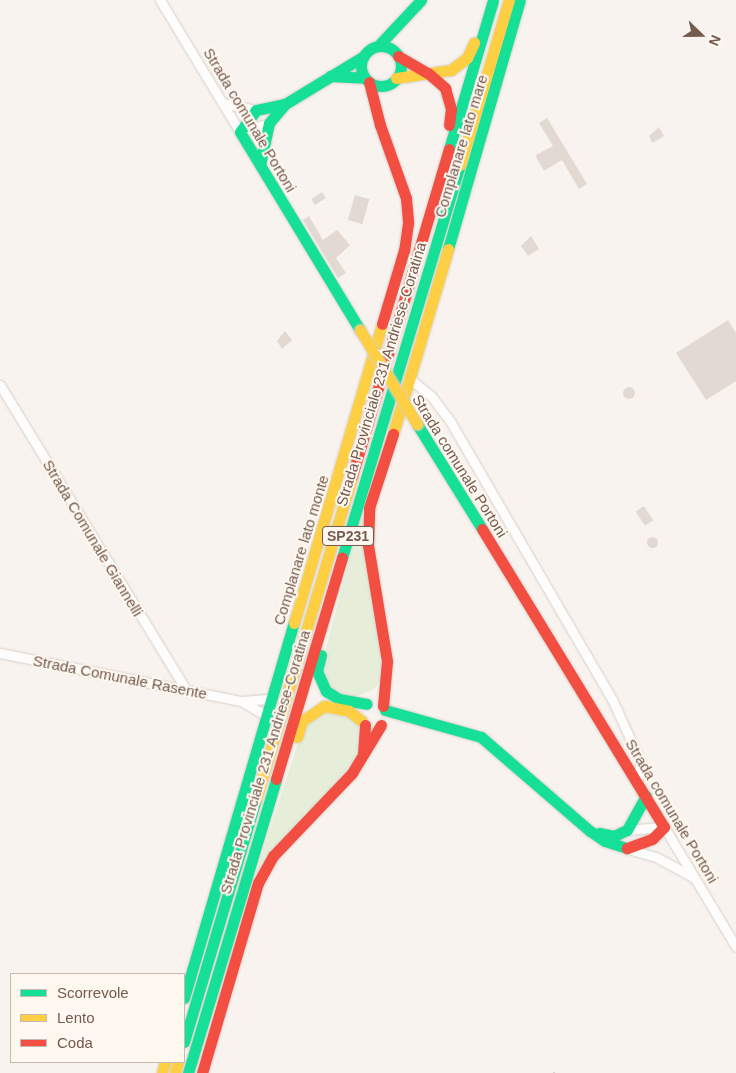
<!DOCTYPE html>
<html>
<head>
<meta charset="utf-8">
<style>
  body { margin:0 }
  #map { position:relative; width:736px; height:1073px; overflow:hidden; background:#f8f3ee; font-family:Arial,sans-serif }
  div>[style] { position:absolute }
  .green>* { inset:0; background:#e6eed9 }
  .building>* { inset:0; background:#e2d9d3; transform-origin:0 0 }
  .round { border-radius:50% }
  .path>* { height:2px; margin-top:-1px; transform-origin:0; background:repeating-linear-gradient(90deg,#dad2cf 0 1px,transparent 0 5px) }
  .roads { filter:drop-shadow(0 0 1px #d7d0cc) drop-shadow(0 0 1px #d7d0cc) }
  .street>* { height:9px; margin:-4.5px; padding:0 4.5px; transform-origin:4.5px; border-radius:4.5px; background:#fefdfc }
  .fast>* { height:11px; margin:-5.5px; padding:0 5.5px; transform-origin:5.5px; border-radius:5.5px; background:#16e098 }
  .fast>.ring { margin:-5.5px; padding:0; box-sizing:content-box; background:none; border:11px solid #16e098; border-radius:50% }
  .slow>* { height:11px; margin:-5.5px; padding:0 5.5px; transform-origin:5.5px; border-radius:5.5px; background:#ffcf43 }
  .jam>* { height:11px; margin:-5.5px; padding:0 5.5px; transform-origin:5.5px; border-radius:5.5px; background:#f24e42 }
  .bridges { filter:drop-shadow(0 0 1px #d7d0ca) drop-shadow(0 0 1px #d7d0ca) }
  .slow-bridge>* { height:11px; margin:-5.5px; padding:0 5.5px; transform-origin:5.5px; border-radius:5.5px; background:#ffcf43 }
  span { translate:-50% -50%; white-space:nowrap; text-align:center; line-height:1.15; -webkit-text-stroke:4px #fef8f0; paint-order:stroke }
  .shield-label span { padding:1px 4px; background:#fef8f0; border:1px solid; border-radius:4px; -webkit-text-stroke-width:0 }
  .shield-label { font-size:14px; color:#755a4e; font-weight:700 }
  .street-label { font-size:15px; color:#755a4e }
  .legend { position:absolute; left:10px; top:973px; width:175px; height:90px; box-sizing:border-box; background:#fef8f0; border:1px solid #c7b9af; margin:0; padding:6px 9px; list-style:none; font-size:15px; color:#755a4e }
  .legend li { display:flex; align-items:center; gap:10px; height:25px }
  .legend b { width:25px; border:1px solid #c7b9af }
  .north { position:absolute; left:676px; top:10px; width:50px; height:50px; -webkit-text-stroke:4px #fef8f0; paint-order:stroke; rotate:112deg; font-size:14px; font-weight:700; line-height:20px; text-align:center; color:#755a4e }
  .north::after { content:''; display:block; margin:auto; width:18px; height:22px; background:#755a4e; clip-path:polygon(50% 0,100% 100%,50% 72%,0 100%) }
</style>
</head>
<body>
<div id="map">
  <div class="green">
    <div style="clip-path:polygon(363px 507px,364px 548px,383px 661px,381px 680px,374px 689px,352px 698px,328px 687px,323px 660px)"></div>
    <div style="clip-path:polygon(321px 713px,348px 717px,359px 727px,358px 756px,253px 882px,301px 734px,309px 721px)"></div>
  </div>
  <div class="building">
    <div style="clip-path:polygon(547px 118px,587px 184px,579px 189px,562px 160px,544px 171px,537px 159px,536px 155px,553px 146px,539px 123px)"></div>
    <div style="clip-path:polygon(659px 127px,664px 136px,652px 143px,649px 136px)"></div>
    <div style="left:322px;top:192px;width:7px;height:13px;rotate:56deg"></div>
    <div style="left:355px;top:195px;width:15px;height:26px;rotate:16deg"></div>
    <div style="clip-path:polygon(309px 216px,323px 240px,337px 230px,350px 245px,336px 258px,346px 273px,338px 278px,303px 220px)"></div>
    <div style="clip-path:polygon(531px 236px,539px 249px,528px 256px,521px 246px)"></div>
    <div style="clip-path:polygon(728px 320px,736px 333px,736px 381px,706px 400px,676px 353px)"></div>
    <div style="clip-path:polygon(285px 331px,292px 340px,282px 349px,277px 341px)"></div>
    <div class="round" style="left:623px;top:387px;width:12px;height:12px"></div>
    <div style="left:644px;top:506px;width:17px;height:10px;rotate:57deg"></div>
    <div class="round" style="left:646.5px;top:536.5px;width:11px;height:11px"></div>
  </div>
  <div class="path">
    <div style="left:554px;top:1073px;width:1px;rotate:-90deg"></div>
  </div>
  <div class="roads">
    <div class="street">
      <div style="left:160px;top:0;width:154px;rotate:58.8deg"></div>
      <div style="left:240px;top:132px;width:30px;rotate:-17deg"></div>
      <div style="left:223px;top:103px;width:34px;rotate:12deg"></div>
      <div style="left:410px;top:379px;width:28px;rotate:39deg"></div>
      <div style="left:432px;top:397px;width:30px;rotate:53deg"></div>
      <div style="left:450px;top:421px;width:322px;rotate:59.8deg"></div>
      <div style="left:612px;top:699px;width:70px;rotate:65.6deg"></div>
      <div style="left:641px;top:763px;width:17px;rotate:103deg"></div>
      <div style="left:0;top:385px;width:359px;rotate:58.6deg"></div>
      <div style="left:0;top:653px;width:246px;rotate:11.3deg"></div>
      <div style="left:241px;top:701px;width:31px;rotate:-4deg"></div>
      <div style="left:241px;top:701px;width:30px;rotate:30deg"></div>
      <div style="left:627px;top:830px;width:37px;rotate:-5deg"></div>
      <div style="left:664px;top:827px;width:140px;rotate:59deg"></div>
      <div style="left:628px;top:849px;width:29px;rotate:16deg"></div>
      <div style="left:656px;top:857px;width:42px;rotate:28.4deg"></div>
    </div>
    <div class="fast">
      <div style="left:378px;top:46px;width:63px;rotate:-46.9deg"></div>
      <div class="ring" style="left:361px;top:46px;width:29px;height:29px"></div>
      <div style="left:330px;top:76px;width:35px;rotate:3deg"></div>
      <div style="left:285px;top:104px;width:30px;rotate:168deg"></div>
      <div style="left:256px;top:110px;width:27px;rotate:126deg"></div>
      <div style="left:240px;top:132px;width:232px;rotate:58.8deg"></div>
      <div style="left:449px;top:149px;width:155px;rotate:-73.5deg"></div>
      <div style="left:260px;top:165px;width:43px;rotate:-77.9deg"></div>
      <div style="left:269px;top:123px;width:25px;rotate:-50deg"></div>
      <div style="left:285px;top:104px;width:92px;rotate:-31.3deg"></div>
      <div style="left:448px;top:249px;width:259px;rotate:-73.9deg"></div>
      <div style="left:417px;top:424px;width:123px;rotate:58.2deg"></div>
      <div style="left:342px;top:558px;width:410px;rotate:-73.3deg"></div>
      <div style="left:321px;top:655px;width:16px;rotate:104deg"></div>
      <div style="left:317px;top:671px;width:22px;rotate:66deg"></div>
      <div style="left:326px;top:691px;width:15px;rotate:32deg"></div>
      <div style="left:339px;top:699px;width:28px;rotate:10deg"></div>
      <div style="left:385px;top:710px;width:100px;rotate:15.7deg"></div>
      <div style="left:481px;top:737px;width:144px;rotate:40.8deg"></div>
      <div style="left:590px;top:831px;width:18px;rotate:34deg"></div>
      <div style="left:605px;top:841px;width:23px;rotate:18deg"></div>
      <div style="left:599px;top:833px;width:15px;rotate:11deg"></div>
      <div style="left:614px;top:836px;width:14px;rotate:-25deg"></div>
      <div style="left:627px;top:830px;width:39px;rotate:-61deg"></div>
      <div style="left:184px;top:998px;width:391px;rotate:-73.7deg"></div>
      <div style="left:184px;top:1042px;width:253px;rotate:-73.5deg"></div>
      <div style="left:188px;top:1073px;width:307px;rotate:-73.3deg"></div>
    </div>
    <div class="slow">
      <div style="left:396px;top:78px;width:56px;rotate:-8.3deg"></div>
      <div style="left:451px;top:70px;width:20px;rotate:-37deg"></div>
      <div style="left:467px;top:58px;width:17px;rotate:-65deg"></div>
      <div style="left:460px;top:165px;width:172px;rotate:-73.5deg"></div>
      <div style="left:393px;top:434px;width:193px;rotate:-73.4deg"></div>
      <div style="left:294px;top:623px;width:312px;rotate:-73.6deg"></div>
      <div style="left:297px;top:737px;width:17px;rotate:-73deg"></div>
      <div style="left:302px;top:721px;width:27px;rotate:-34deg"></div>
      <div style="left:324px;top:706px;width:25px;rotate:11deg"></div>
      <div style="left:349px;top:711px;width:16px;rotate:38deg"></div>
      <div style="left:256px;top:799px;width:337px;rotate:-73.4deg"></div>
      <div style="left:162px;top:1073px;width:11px;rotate:-75deg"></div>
      <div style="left:175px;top:1073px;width:11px;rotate:-75deg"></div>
    </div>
    <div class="jam">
      <div style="left:398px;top:56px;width:34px;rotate:30deg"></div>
      <div style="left:428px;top:73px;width:23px;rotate:41deg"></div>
      <div style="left:445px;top:88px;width:22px;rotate:74deg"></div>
      <div style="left:451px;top:109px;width:16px;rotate:97deg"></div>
      <div style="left:369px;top:82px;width:44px;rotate:75.7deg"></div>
      <div style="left:380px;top:125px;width:77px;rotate:70.4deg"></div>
      <div style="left:406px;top:198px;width:25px;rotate:85deg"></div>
      <div style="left:408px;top:223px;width:27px;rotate:98deg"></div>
      <div style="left:404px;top:250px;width:77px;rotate:106.6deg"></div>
      <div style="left:352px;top:476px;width:341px;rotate:-73.5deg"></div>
      <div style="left:482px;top:529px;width:349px;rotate:58.6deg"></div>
      <div style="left:664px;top:827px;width:17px;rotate:135deg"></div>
      <div style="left:652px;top:839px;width:27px;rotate:160deg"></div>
      <div style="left:383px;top:706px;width:45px;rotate:-84.9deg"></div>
      <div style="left:387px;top:661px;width:118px;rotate:-99.3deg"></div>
      <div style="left:368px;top:545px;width:37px;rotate:-88deg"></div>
      <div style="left:369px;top:508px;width:78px;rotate:-72deg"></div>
      <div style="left:363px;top:754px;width:29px;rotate:-86deg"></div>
      <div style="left:276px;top:779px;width:231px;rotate:-73.4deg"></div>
      <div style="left:202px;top:1073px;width:198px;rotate:-73.6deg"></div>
      <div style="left:258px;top:883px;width:31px;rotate:-61deg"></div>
      <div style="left:273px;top:856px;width:115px;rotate:-46.4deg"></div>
      <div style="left:352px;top:773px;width:56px;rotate:-58.9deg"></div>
    </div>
  </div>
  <div class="bridges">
    <div class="slow-bridge">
      <div style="left:360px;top:330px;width:110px;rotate:58.8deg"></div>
    </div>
  </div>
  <div class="shield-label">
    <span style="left:348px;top:536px">SP231</span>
  </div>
  <div class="street-label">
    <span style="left:250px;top:120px;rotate:59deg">Strada comunale Portoni</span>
    <span style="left:461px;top:146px;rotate:-73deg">Complanare lato mare</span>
    <span style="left:381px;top:374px;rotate:-73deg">Strada Provinciale 231 Andriese-Coratina</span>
    <span style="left:460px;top:466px;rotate:58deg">Strada comunale Portoni</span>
    <span style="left:93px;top:538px;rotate:59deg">Strada Comunale Giannelli</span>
    <span style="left:301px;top:550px;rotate:-73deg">Complanare lato monte</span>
    <span style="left:120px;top:677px;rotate:11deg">Strada Comunale Rasente</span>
    <span style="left:265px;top:762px;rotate:-73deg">Strada Provinciale 231 Andriese-Coratina</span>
    <span style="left:672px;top:811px;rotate:59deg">Strada comunale Portoni</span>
  </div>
  <ul class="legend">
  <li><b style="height:6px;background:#16e098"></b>Scorrevole</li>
  <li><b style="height:6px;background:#ffcf43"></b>Lento</li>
  <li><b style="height:6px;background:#f24e42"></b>Coda</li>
  </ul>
  <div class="north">N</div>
</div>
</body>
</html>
